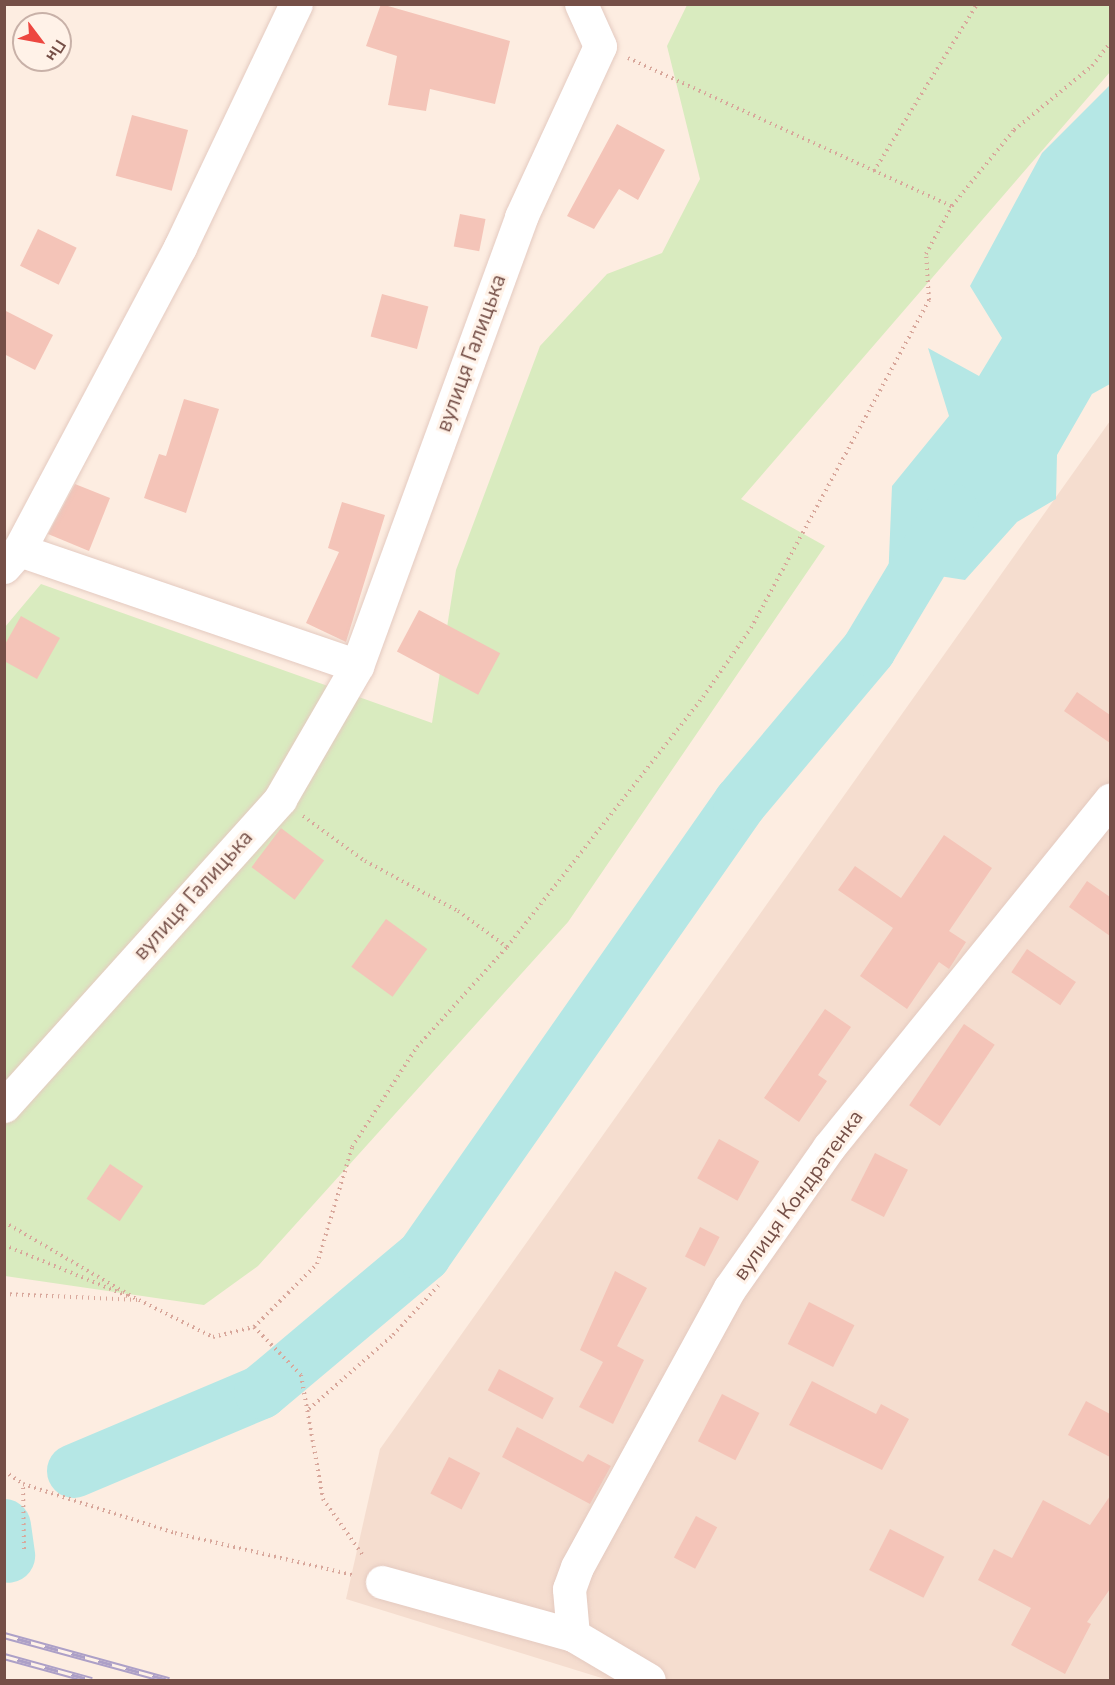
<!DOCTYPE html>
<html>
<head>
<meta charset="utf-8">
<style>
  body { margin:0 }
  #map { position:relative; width:1115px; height:1685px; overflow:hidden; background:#fdede1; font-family:"Nunito Sans",sans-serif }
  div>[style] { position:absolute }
  .residential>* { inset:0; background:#f5ddcf }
  .green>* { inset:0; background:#d9ebbf }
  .water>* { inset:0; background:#b5e7e5 }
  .river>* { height:54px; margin:-27px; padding:0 27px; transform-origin:27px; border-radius:27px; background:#b5e7e5 }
  .building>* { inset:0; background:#f4c4b8; transform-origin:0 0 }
  .path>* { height:4px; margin-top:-2px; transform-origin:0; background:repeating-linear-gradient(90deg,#d8a79b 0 1.5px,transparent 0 6px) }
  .roads { filter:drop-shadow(0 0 2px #e4cac0) drop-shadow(0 0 2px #e4cac0) }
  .minor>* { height:33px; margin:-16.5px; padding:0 16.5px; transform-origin:16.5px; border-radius:16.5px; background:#fff }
  .rail>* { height:7px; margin-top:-3.5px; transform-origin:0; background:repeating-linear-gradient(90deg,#fff2e8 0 14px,#ada0c7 0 28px); box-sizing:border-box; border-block:2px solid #ada0c7 }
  span { translate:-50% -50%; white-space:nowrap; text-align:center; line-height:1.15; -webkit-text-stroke:6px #fff2e8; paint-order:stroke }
  .street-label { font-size:21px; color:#754f47 }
  .frame { position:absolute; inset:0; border:6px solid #754f47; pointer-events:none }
  .north { position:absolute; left:12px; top:12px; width:60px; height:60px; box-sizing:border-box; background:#fff2e8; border:2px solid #c8b1a8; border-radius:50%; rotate:122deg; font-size:16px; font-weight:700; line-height:24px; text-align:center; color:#754f47 }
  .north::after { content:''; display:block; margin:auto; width:21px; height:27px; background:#ed4740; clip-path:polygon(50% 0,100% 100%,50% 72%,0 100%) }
</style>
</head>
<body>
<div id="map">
  <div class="residential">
    <div style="clip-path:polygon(1110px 421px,1110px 1680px,608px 1680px,346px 1599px,380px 1449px)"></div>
  </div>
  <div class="green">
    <div style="clip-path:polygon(687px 5px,1110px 5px,1110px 72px,741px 499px,825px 546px,568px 922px,258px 1266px,204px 1305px,5px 1276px,5px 627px,41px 584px,432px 723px,456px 570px,540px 346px,607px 274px,662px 253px,700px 179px,667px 46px)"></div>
  </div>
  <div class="water">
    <div style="clip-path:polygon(1110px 85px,1110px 384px,1092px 394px,1057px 455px,1056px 499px,1017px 522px,965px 580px,920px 573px,888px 582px,892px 486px,949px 416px,928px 348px,979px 376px,1002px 338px,970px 286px,1042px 153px)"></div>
  </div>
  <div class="river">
    <div style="left:74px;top:1471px;width:203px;rotate:-22.9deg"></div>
    <div style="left:261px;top:1392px;width:213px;rotate:-40deg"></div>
    <div style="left:424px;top:1255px;width:552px;rotate:-55.04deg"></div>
    <div style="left:740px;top:803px;width:201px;rotate:-50deg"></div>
    <div style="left:869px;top:649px;width:161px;rotate:-59deg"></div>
    <div style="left:4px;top:1526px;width:30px;rotate:82deg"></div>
  </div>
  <div class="building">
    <div style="clip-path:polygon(381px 4px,510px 41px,495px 104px,430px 89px,426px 111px,388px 105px,397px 56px,366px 46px)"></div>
    <div style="left:132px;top:115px;width:58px;height:63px;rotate:15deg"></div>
    <div style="clip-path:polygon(617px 124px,665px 150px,638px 200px,619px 189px,594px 229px,567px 216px)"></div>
    <div style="left:460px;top:214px;width:26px;height:33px;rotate:11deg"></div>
    <div style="left:38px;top:229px;width:43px;height:41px;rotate:26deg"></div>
    <div style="left:382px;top:294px;width:48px;height:44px;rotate:15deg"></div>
    <div style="clip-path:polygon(4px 310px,53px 335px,35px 370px,4px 354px)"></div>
    <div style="clip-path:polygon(184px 399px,219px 409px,186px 513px,144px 498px,159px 454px,166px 456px)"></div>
    <div style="clip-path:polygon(75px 484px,110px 498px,89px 551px,48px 534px)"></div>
    <div style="clip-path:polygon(342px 502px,385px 515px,346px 642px,306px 623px,339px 552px,328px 548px)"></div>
    <div style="left:419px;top:610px;width:92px;height:47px;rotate:28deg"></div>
    <div style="clip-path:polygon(21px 616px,60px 638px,37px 679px,4px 661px,4px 646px)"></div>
    <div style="clip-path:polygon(1077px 692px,1110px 715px,1110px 743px,1064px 711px)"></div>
    <div style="left:281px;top:828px;width:54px;height:49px;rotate:37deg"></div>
    <div style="clip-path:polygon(944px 835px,992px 868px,949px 931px,966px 942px,949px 969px,939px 962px,907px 1009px,860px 976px,893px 928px,838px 890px,855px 866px,901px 898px)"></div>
    <div style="clip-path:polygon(1087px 881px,1110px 897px,1110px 936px,1069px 907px)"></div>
    <div style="left:386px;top:919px;width:51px;height:59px;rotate:36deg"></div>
    <div style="left:1027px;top:949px;width:59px;height:28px;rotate:34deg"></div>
    <div style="clip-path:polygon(825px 1009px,851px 1027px,818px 1075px,827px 1081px,799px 1122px,764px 1098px)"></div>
    <div style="left:964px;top:1024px;width:37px;height:98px;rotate:34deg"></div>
    <div style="left:719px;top:1139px;width:46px;height:45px;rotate:29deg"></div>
    <div style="left:875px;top:1153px;width:37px;height:53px;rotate:27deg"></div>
    <div style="left:110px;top:1164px;width:40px;height:42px;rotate:34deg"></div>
    <div style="left:700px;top:1227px;width:22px;height:33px;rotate:27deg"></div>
    <div style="clip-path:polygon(615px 1271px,647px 1288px,617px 1346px,644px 1360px,613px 1424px,579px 1407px,603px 1362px,580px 1350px)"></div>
    <div style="left:809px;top:1302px;width:51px;height:47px;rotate:27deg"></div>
    <div style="left:499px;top:1369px;width:62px;height:24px;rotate:28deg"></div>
    <div style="clip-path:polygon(812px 1381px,876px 1414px,881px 1404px,909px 1419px,882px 1470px,789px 1425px)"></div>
    <div style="left:722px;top:1394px;width:42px;height:53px;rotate:27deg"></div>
    <div style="clip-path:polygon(1086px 1401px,1110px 1414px,1110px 1457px,1068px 1435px)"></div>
    <div style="clip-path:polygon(517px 1427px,583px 1462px,588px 1454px,611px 1466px,590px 1504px,502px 1457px)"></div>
    <div style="left:449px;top:1457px;width:35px;height:41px;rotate:27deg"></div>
    <div style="clip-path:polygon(1110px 1496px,1110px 1589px,1087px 1622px,1091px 1624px,1065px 1674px,1011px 1645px,1031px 1608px,978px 1580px,994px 1549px,1012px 1558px,1043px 1500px,1090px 1525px)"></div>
    <div style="left:696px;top:1516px;width:24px;height:47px;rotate:28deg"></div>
    <div style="left:890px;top:1529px;width:61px;height:46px;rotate:27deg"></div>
  </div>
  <div class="path">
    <div style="left:628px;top:58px;width:356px;rotate:24.6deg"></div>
    <div style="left:874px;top:171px;width:196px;rotate:-58.3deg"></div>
    <div style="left:303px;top:816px;width:77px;rotate:36deg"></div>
    <div style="left:365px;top:861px;width:106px;rotate:28.3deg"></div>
    <div style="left:458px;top:911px;width:61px;rotate:36.3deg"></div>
    <div style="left:4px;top:1222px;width:155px;rotate:30.2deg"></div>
    <div style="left:4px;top:1245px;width:136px;rotate:22.4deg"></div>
    <div style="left:4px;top:1294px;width:135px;rotate:2.5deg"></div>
    <div style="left:139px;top:1300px;width:83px;rotate:26.6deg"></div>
    <div style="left:213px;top:1337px;width:42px;rotate:-13.7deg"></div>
    <div style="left:254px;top:1327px;width:67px;rotate:45.6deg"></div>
    <div style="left:301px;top:1375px;width:126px;rotate:79.9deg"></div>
    <div style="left:323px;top:1499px;width:71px;rotate:54.7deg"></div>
    <div style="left:254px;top:1327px;width:89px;rotate:-45deg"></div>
    <div style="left:317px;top:1264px;width:122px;rotate:-73.3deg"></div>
    <div style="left:352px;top:1147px;width:119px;rotate:-57deg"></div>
    <div style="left:417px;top:1047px;width:135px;rotate:-48deg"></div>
    <div style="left:507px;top:947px;width:318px;rotate:-51.9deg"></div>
    <div style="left:703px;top:697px;width:84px;rotate:-55.2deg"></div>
    <div style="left:751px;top:628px;width:373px;rotate:-61.5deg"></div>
    <div style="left:929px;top:300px;width:46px;rotate:-93.7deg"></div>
    <div style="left:926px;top:254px;width:55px;rotate:-61.6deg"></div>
    <div style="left:952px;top:206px;width:98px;rotate:-50.8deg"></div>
    <div style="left:1014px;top:130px;width:101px;rotate:-39.4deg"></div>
    <div style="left:1092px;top:66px;width:29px;rotate:-52deg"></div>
    <div style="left:309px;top:1409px;width:112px;rotate:-41.4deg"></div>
    <div style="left:393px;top:1335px;width:67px;rotate:-47.4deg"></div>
    <div style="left:4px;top:1471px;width:23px;rotate:34deg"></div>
    <div style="left:24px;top:1549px;width:65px;rotate:-90.9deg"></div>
    <div style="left:23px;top:1484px;width:160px;rotate:17.9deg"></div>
    <div style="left:175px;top:1533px;width:182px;rotate:13.3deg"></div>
  </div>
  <div class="roads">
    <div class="minor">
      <div style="left:19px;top:550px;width:357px;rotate:18.9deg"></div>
      <div style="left:4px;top:567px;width:23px;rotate:-49deg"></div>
      <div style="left:19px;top:550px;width:343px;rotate:-62deg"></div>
      <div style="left:180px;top:247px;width:269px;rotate:-64.5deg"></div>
      <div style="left:4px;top:1106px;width:413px;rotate:-48deg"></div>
      <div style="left:280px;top:799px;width:154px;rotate:-59.9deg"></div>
      <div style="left:357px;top:666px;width:478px;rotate:-69.9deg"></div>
      <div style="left:521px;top:217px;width:188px;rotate:-65.2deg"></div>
      <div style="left:600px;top:46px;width:46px;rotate:-114.3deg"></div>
      <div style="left:382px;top:1582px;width:198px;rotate:15.5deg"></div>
      <div style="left:573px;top:1635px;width:88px;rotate:30.6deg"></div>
      <div style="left:573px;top:1635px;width:46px;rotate:-95deg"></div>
      <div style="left:569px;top:1589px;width:23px;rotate:-70deg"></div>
      <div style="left:577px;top:1567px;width:318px;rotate:-61.3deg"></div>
      <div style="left:730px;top:1288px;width:172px;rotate:-54.9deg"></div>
      <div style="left:829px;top:1147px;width:447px;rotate:-51deg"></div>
    </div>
  </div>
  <div class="rail">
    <div style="left:4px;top:1635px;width:171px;rotate:15.3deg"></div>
    <div style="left:4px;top:1656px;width:91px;rotate:15.3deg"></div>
  </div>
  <div class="street-label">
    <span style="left:471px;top:353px;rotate:-70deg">вулиця Галицька</span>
    <span style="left:193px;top:895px;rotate:-48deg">вулиця Галицька</span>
    <span style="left:798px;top:1195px;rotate:-54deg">вулиця Кондратенка</span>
  </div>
  <div class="frame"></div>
  <div class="north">Пн</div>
</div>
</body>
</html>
